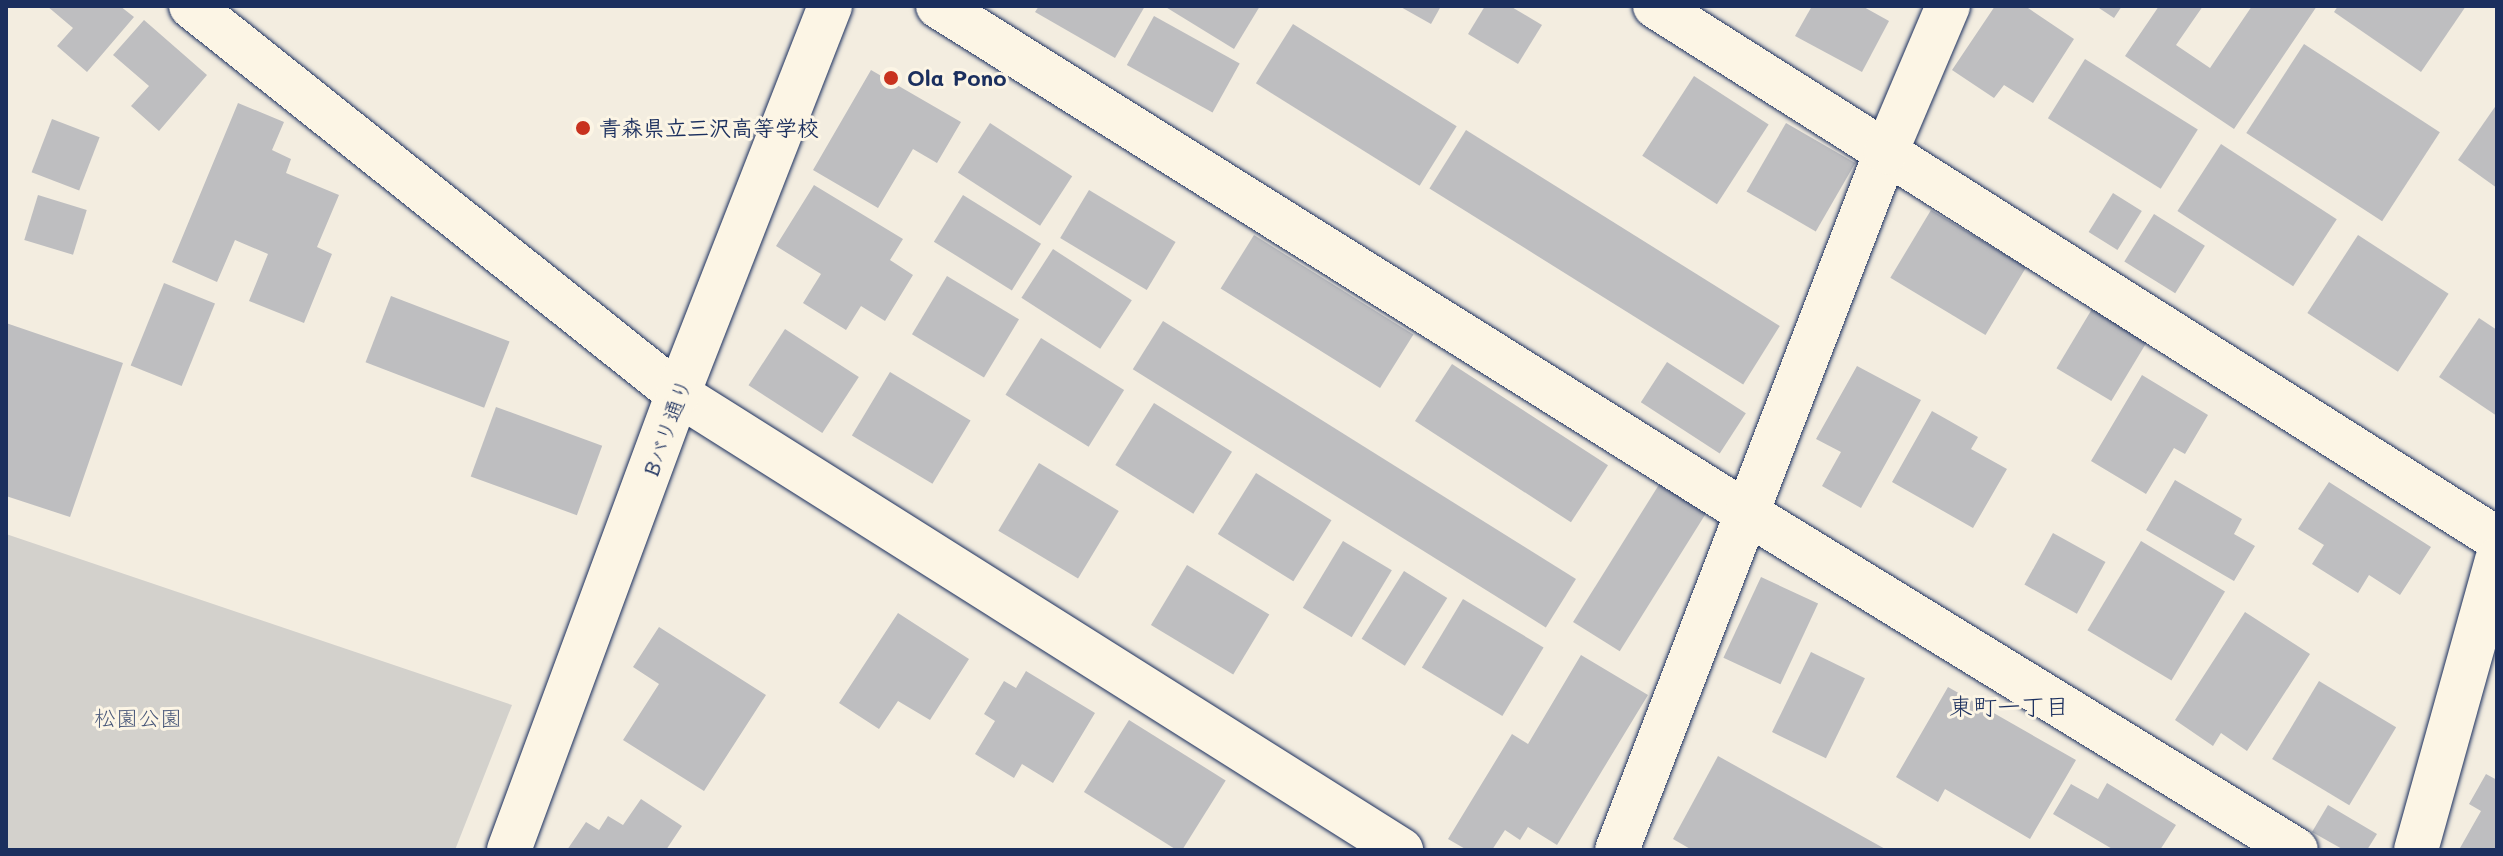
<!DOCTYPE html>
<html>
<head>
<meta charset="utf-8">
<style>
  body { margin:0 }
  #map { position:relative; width:2503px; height:856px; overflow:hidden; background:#f3ede0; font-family:Mali,"Klee One",sans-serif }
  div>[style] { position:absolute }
  .green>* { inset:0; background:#d3d1cc }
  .building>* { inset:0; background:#bebec0; transform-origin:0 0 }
  .roads { filter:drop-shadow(0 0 2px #1b2f5e) drop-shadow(0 0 2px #1b2f5e) }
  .minor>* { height:44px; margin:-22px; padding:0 22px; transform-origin:22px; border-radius:22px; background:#fcf5e5 }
  .dots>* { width:22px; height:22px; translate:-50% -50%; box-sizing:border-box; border:4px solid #fcf5e5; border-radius:50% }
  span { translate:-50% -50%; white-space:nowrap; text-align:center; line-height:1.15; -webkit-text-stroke:6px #fcf5e5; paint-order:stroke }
  .poi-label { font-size:22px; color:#1b2f5e; font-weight:700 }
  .left { translate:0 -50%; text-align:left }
  .street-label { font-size:22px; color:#1b2f5e }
  .park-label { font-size:22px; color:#49587a }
  .neighbourhood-label { font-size:24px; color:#1b2f5e }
  .frame { position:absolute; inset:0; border:8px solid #1b2f5e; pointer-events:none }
</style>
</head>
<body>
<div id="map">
  <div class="green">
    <div style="clip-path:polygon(6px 534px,512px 705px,455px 850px,6px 850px)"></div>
  </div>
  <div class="building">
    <div style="clip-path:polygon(47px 6px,120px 6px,134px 17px,87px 72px,57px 46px,73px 28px)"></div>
    <div style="clip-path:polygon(1039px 6px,1145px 6px,1115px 58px,1035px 12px)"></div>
    <div style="clip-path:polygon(1164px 6px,1260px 6px,1234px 49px)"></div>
    <div style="clip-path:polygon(1399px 6px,1441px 6px,1431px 24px)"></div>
    <div style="clip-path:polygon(1485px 6px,1510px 6px,1542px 25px,1518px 64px,1468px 34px)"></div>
    <div style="clip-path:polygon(1812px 6px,1862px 6px,1889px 21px,1862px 72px,1795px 36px)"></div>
    <div style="clip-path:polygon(1995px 6px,2025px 6px,2074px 39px,2033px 103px,2004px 85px,1994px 98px,1952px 70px)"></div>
    <div style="clip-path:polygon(2096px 6px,2122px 6px,2114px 18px)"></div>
    <div style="clip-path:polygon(2159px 6px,2203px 6px,2176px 45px,2210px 68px,2252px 6px,2317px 6px,2234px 129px,2125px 56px)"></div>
    <div style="clip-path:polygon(2338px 6px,2466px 6px,2421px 72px,2334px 12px)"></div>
    <div style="left:1154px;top:16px;width:98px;height:56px;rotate:29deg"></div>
    <div style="clip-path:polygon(144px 20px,207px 75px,159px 131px,131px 106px,149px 86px,113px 55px)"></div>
    <div style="left:1293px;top:24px;width:193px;height:70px;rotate:32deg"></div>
    <div style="left:2304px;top:44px;width:162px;height:106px;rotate:33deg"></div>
    <div style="left:2085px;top:59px;width:133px;height:70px;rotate:32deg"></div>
    <div style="clip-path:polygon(871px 70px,961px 122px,937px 163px,913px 149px,878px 208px,813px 170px)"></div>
    <div style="left:1694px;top:76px;width:89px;height:95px;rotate:33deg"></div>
    <div style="clip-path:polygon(238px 103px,284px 122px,272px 150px,291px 159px,286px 173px,339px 195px,317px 247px,332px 254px,304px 323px,249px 301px,268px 254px,235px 240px,217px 282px,172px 262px)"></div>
    <div style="clip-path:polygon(2497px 104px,2497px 188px,2458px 160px)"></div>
    <div style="left:52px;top:119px;width:51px;height:57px;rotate:21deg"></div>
    <div style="left:990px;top:123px;width:98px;height:59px;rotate:33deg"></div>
    <div style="left:1786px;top:123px;width:80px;height:79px;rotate:30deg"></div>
    <div style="left:1466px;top:130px;width:370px;height:69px;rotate:32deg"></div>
    <div style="left:2221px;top:144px;width:138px;height:80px;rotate:33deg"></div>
    <div style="clip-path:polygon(814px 185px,903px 239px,890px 260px,913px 275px,885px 321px,861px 306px,846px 330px,803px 303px,821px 274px,776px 246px)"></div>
    <div style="left:1089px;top:190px;width:101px;height:56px;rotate:31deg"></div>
    <div style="left:2113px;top:193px;width:34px;height:46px;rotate:32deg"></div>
    <div style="left:38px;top:195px;width:51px;height:47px;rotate:17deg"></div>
    <div style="left:963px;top:195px;width:92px;height:55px;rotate:32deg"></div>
    <div style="left:1931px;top:210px;width:111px;height:79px;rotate:31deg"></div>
    <div style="left:2154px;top:214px;width:60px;height:56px;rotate:32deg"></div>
    <div style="left:1254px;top:235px;width:188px;height:63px;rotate:32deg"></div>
    <div style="left:2358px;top:235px;width:108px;height:93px;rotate:33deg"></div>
    <div style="left:1053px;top:249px;width:94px;height:58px;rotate:33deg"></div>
    <div style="left:947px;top:276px;width:84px;height:68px;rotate:31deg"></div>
    <div style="left:164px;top:283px;width:55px;height:89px;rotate:22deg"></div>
    <div style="left:391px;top:296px;width:127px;height:71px;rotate:21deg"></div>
    <div style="left:2092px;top:309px;width:64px;height:69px;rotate:31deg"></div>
    <div style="clip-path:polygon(2479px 318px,2497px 330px,2497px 416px,2439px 377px)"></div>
    <div style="left:1163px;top:321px;width:487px;height:57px;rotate:32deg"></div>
    <div style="clip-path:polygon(6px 323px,123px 363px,70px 517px,6px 496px)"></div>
    <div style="left:785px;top:329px;width:88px;height:67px;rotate:33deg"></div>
    <div style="left:1041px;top:338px;width:98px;height:67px;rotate:32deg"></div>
    <div style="left:1667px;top:362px;width:94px;height:48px;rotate:33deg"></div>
    <div style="left:1452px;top:364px;width:186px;height:68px;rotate:33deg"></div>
    <div style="clip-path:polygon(1857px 366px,1921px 400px,1861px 508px,1822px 486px,1841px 452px,1816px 439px)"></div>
    <div style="left:890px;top:372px;width:94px;height:74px;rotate:31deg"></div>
    <div style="clip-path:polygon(2142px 375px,2208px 415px,2185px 454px,2174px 448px,2146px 494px,2091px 461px)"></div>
    <div style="left:1154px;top:403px;width:92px;height:73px;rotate:32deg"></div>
    <div style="left:496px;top:407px;width:113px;height:74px;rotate:20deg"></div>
    <div style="clip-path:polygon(1932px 411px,1978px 437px,1971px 449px,2007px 469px,1973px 528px,1892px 482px)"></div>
    <div style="left:1039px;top:463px;width:93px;height:79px;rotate:31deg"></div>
    <div style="left:1256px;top:473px;width:89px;height:72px;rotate:32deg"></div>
    <div style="clip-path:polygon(2175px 480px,2242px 519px,2234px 534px,2255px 546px,2234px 581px,2146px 530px)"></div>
    <div style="clip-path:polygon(2329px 482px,2431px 547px,2400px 595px,2369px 575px,2358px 593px,2312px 564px,2324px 545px,2298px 529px)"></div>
    <div style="left:1660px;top:483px;width:55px;height:164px;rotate:32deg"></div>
    <div style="left:2053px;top:533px;width:60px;height:59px;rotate:29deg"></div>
    <div style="left:1343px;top:541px;width:57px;height:78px;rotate:31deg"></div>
    <div style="left:2141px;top:541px;width:98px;height:104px;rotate:31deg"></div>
    <div style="left:1187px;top:565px;width:96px;height:70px;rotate:31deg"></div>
    <div style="left:1404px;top:571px;width:51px;height:80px;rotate:32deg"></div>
    <div style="left:1761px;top:577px;width:63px;height:89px;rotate:25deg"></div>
    <div style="left:1463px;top:599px;width:94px;height:80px;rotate:31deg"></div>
    <div style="clip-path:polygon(2245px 612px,2310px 654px,2247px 751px,2221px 733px,2213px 746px,2175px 720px)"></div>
    <div style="clip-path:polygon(898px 613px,969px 659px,930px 720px,898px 701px,879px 729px,839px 703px)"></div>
    <div style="clip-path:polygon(659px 627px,766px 695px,704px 791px,623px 740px,659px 684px,633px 667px)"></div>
    <div style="left:1811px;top:652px;width:60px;height:89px;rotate:26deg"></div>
    <div style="clip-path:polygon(1581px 655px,1648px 695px,1557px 845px,1528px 827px,1520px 840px,1505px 830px,1492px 850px,1467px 850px,1448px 839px,1512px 734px,1528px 744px)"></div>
    <div style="clip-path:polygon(1026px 671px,1095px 713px,1053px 783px,1022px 764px,1014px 778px,975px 754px,995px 721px,984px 714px,1004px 681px,1016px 688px)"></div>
    <div style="left:2319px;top:681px;width:90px;height:91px;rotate:31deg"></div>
    <div style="clip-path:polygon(1948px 687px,2076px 760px,2030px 839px,1945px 789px,1938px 802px,1896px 777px)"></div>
    <div style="left:1129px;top:720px;width:114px;height:85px;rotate:32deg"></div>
    <div style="clip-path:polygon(1718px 756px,1887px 850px,1692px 850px,1673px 839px)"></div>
    <div style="clip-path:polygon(2486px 774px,2497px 780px,2497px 850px,2462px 850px,2460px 848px,2481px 811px,2469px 804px)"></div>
    <div style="clip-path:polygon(2107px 783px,2176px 825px,2160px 850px,2114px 850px,2053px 814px,2071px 784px,2098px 799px)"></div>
    <div style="clip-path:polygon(641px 799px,682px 826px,666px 850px,567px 850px,586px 822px,599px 830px,608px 816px,623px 825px)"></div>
    <div style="clip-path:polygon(2328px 805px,2377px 834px,2367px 850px,2344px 850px,2312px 832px)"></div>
  </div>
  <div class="roads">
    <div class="minor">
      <div style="left:191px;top:6px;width:623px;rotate:38.54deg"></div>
      <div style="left:678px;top:394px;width:855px;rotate:32.24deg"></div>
      <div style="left:938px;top:6px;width:955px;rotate:32.08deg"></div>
      <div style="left:1747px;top:513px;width:644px;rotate:31.54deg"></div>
      <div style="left:1655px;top:6px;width:997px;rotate:32.33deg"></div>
      <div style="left:509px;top:850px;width:486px;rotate:-69.7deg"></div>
      <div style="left:678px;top:394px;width:417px;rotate:-68.6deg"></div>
      <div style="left:1617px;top:850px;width:748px;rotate:-68.92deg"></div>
      <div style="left:1886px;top:152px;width:159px;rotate:-67deg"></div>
      <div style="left:2416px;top:850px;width:301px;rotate:-74.4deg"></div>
    </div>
  </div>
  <div class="dots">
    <div style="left:891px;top:78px;background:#c8321e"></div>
    <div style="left:583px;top:128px;background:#c8321e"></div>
  </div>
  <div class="poi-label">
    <span class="left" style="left:907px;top:78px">Ola Pono</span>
    <span class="left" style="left:599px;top:128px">青森県立三沢高等学校</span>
  </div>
  <div class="street-label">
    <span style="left:667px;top:427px;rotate:-70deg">Bバリ通り</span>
  </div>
  <div class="park-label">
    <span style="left:138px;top:718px">松園公園</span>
  </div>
  <div class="neighbourhood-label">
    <span style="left:2009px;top:706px">東町一丁目</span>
  </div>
  <div class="frame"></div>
</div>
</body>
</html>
